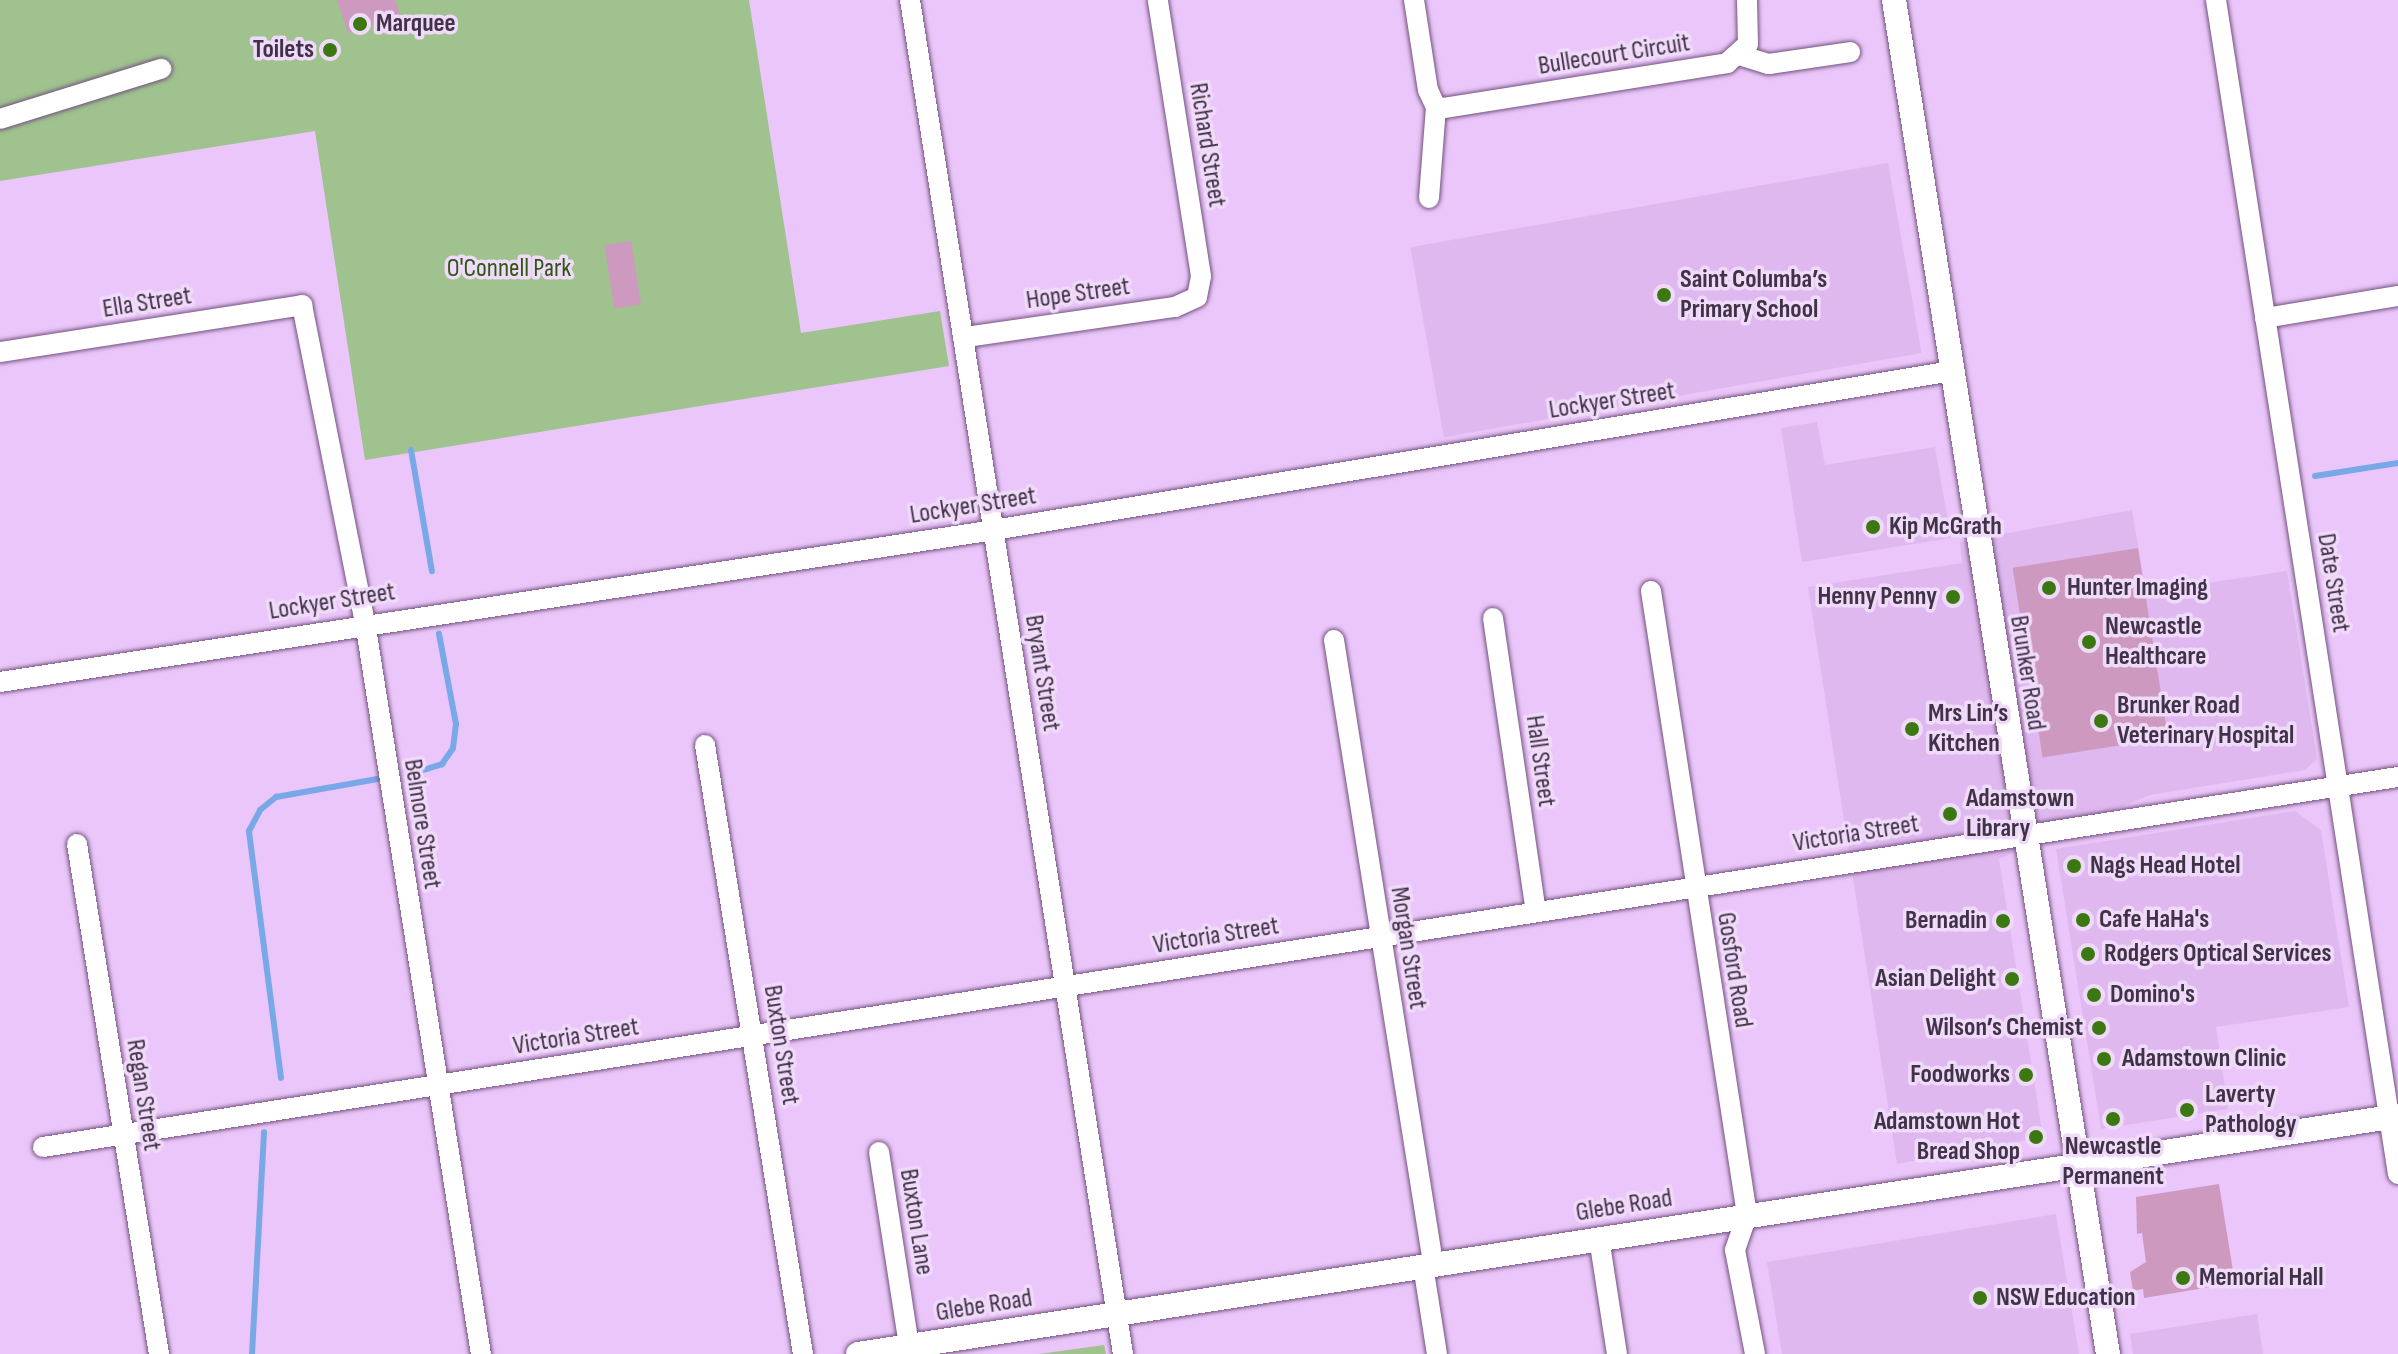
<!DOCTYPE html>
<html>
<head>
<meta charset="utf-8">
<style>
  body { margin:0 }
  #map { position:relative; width:2398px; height:1354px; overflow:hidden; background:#ebc6fa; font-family:"Sofia Sans Condensed",sans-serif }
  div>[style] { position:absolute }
  .built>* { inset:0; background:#e0b8f0; transform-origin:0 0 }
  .green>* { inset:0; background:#9fc28f }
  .stream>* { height:6px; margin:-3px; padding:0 3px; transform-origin:3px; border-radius:3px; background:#79a8e8 }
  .building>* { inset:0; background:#cd99bf; transform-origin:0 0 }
  .roads { filter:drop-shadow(0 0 2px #73527f) drop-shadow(0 0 2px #73527f) }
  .minor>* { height:20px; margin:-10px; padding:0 10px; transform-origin:10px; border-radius:10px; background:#fff }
  .major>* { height:24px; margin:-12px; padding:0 12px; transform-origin:12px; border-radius:12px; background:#fff }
  .dots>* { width:22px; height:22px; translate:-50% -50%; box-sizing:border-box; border:4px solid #f0daf9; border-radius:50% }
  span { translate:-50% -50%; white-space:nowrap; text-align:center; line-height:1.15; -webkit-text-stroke:7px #f0daf9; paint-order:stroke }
  .poi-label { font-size:26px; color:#413347; font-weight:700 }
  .left { translate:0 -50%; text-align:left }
  .right { translate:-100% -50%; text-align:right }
  .street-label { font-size:26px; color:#413347 }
  .park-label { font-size:26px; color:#2c5611 }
</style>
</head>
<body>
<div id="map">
  <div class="built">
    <div style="left:1888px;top:163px;width:193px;height:485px;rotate:80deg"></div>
    <div style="clip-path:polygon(1817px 422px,1825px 465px,1935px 447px,1951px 538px,1802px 562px,1781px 428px)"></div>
    <div style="clip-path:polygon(2132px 510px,2146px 592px,2287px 571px,2317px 759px,2305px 770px,2150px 795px,1999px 859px,2043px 1137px,1897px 1164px,1808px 587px,1962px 563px,1960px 542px)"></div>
    <div style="clip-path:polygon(2295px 811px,2321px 830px,2349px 1007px,2216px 1027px,2228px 1109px,2101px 1129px,2056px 849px)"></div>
    <div style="clip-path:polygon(2056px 1214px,2079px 1354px,1782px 1354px,1767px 1262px)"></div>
    <div style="clip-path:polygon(2257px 1314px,2263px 1354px,2133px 1354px,2130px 1334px)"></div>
  </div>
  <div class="green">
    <div style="clip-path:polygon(0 0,749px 0,801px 333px,940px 311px,949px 366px,365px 460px,315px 131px,0 181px)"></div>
    <div style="clip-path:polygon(1104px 1345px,1106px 1354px,1039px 1354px)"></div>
  </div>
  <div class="stream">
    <div style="left:411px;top:450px;width:123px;rotate:80.2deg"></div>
    <div style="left:2315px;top:476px;width:84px;rotate:-8.9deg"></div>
    <div style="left:410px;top:774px;width:34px;rotate:-17deg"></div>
    <div style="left:442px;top:764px;width:19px;rotate:-55deg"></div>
    <div style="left:453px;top:748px;width:24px;rotate:-83deg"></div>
    <div style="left:456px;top:724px;width:92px;rotate:-100.7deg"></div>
    <div style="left:281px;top:1078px;width:249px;rotate:-97.4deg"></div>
    <div style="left:249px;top:831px;width:24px;rotate:-62deg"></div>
    <div style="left:260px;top:810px;width:21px;rotate:-39deg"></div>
    <div style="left:276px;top:797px;width:103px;rotate:-10.1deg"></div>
    <div style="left:252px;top:1354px;width:222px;rotate:-86.9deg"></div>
  </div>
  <div class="building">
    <div style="clip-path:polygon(337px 0,395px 0,400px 15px,348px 33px)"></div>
    <div style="left:631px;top:241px;width:64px;height:27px;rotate:81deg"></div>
    <div style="left:2138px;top:548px;width:192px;height:127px;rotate:81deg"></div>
    <div style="clip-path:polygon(2219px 1184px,2235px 1283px,2144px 1298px,2143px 1289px,2133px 1291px,2130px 1272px,2146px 1262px,2142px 1233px,2137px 1234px,2136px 1197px)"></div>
  </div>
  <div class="roads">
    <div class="minor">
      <div style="left:910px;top:0;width:1371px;rotate:81.06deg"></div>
      <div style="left:1414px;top:0;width:91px;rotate:81.2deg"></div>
      <div style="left:1428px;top:90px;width:19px;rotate:65deg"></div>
      <div style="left:1436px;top:107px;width:8px;rotate:7deg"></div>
      <div style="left:1444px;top:108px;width:287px;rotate:-9deg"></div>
      <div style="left:1727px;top:63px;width:28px;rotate:-42deg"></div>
      <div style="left:1748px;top:44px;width:44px;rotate:-91.3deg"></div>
      <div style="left:2216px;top:0;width:1188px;rotate:81.19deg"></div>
      <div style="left:1739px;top:55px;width:31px;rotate:17deg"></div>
      <div style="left:1769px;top:64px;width:82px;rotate:-8.4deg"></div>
      <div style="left:0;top:119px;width:169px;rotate:-17.3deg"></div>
      <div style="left:1429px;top:198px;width:91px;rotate:-85.6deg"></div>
      <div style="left:2265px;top:318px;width:135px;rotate:-9.4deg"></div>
      <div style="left:966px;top:337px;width:211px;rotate:-8.2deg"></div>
      <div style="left:1175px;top:307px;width:24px;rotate:-24deg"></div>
      <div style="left:1197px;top:297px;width:21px;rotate:-79deg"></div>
      <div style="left:1201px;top:276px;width:279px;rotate:-98.9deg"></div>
      <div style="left:0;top:352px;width:306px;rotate:-8.8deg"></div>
      <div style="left:302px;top:305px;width:323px;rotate:78.8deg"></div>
      <div style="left:365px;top:622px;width:741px;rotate:81deg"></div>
      <div style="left:1651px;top:591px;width:631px;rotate:81.25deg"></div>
      <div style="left:1747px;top:1215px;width:37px;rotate:109deg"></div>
      <div style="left:1735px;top:1250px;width:106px;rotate:79.1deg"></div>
      <div style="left:1493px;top:618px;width:296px;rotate:81.7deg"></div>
      <div style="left:1334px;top:640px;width:631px;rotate:80.97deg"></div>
      <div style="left:0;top:682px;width:1006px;rotate:-8.69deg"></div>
      <div style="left:994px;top:530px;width:971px;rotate:-9.42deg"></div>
      <div style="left:705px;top:745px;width:617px;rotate:80.86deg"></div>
      <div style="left:77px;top:844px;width:517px;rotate:80.87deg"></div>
      <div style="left:43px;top:1147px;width:2384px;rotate:-8.93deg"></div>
      <div style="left:879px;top:1152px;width:196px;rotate:81.2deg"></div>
      <div style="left:1599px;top:1238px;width:117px;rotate:81.2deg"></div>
      <div style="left:1423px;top:1265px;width:90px;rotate:81.1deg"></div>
    </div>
    <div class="major">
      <div style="left:1894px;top:0;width:1371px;rotate:81.02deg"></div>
      <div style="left:858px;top:1354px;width:1558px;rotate:-8.79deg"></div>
    </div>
  </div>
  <div class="dots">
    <div style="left:360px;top:24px;background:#3c7812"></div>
    <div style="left:330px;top:50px;background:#3c7812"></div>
    <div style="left:1664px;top:295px;background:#3c7812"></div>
    <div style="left:1873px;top:527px;background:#3c7812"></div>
    <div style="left:2049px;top:588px;background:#3c7812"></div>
    <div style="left:1953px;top:597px;background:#3c7812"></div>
    <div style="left:2089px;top:642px;background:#3c7812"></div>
    <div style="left:2101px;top:721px;background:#3c7812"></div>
    <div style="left:1912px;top:729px;background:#3c7812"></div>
    <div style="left:1950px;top:814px;background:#3c7812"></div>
    <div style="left:2074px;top:866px;background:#3c7812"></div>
    <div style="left:2083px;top:920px;background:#3c7812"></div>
    <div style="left:2003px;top:921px;background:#3c7812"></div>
    <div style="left:2088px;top:954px;background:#3c7812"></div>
    <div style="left:2012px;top:979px;background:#3c7812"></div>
    <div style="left:2094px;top:995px;background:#3c7812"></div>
    <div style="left:2099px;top:1028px;background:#3c7812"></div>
    <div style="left:2104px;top:1059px;background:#3c7812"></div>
    <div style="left:2026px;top:1075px;background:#3c7812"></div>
    <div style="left:2187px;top:1110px;background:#3c7812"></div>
    <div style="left:2113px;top:1119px;background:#3c7812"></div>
    <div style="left:2036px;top:1137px;background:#3c7812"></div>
    <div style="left:2183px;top:1278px;background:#3c7812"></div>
    <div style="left:1980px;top:1298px;background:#3c7812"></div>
  </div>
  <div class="poi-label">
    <span class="left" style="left:376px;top:24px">Marquee</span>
    <span class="right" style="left:314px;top:50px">Toilets</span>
    <span class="left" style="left:1680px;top:295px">Saint Columba’s<br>Primary School</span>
    <span class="left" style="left:1889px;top:527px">Kip McGrath</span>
    <span class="left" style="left:2067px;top:588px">Hunter Imaging</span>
    <span class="right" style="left:1937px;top:597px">Henny Penny</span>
    <span class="left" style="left:2105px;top:642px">Newcastle<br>Healthcare</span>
    <span class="left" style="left:2117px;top:721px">Brunker Road<br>Veterinary Hospital</span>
    <span class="left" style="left:1928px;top:729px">Mrs Lin’s<br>Kitchen</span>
    <span class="left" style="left:1966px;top:814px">Adamstown<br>Library</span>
    <span class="left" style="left:2090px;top:866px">Nags Head Hotel</span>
    <span class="left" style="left:2099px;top:920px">Cafe HaHa's</span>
    <span class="right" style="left:1987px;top:921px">Bernadin</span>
    <span class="left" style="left:2104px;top:954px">Rodgers Optical Services</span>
    <span class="right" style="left:1996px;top:979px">Asian Delight</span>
    <span class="left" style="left:2110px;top:995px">Domino's</span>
    <span class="right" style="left:2083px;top:1028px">Wilson’s Chemist</span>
    <span class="left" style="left:2122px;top:1059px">Adamstown Clinic</span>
    <span class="right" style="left:2010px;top:1075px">Foodworks</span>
    <span class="left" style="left:2205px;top:1110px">Laverty<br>Pathology</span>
    <span class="right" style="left:2020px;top:1137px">Adamstown Hot<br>Bread Shop</span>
    <span style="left:2113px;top:1162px">Newcastle<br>Permanent</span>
    <span class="left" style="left:2199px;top:1278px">Memorial Hall</span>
    <span class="left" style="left:1996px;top:1298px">NSW Education</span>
  </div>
  <div class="street-label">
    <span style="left:1614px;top:55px;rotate:-9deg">Bullecourt Circuit</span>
    <span style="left:1207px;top:145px;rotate:81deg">Richard Street</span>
    <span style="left:1078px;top:294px;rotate:-8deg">Hope Street</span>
    <span style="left:147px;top:303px;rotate:-9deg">Ella Street</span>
    <span style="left:1612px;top:401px;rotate:-9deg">Lockyer Street</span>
    <span style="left:973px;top:506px;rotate:-9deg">Lockyer Street</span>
    <span style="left:2333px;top:583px;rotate:81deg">Date Street</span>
    <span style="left:332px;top:602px;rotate:-9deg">Lockyer Street</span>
    <span style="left:1042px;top:673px;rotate:81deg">Bryant Street</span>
    <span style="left:2027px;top:673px;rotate:81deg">Brunker Road</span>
    <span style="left:1540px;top:761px;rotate:82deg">Hall Street</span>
    <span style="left:422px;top:824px;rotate:81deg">Belmore Street</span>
    <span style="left:1856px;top:834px;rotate:-9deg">Victoria Street</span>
    <span style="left:1216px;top:936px;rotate:-9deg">Victoria Street</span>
    <span style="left:1408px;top:948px;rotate:81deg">Morgan Street</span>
    <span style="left:1734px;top:970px;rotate:81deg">Gosford Road</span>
    <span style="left:576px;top:1037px;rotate:-9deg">Victoria Street</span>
    <span style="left:781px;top:1045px;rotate:81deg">Buxton Street</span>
    <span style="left:143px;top:1095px;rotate:81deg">Regan Street</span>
    <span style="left:1624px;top:1206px;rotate:-9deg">Glebe Road</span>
    <span style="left:916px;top:1222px;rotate:81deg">Buxton Lane</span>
    <span style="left:984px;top:1306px;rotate:-9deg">Glebe Road</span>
  </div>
  <div class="park-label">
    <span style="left:509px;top:269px">O'Connell Park</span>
  </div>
</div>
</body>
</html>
